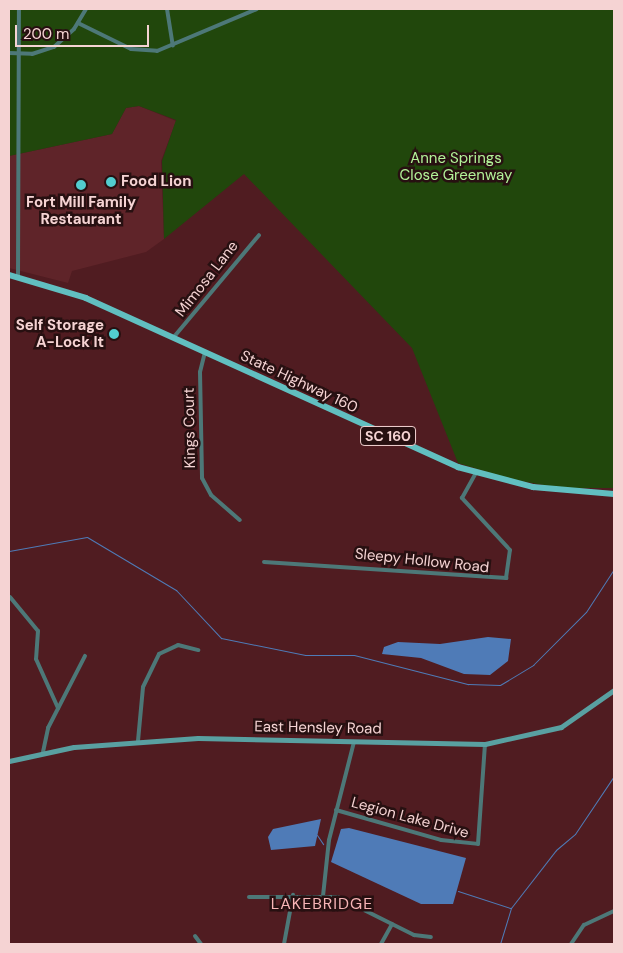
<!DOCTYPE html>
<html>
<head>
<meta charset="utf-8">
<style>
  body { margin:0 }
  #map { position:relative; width:623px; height:953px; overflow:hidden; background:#501c21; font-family:"DM Sans",sans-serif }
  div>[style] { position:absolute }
  .built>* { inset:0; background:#5f2429 }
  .green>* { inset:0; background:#21470c }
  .water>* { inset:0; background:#4f7bb7 }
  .stream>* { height:1px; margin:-0.5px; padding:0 0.5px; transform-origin:0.5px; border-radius:0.5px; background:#4f7bb7 }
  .minor>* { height:4px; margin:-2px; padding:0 2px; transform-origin:2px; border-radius:2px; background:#4d7878 }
  .secondary>* { height:5px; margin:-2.5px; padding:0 2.5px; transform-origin:2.5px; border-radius:2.5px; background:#59a0a1 }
  .primary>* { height:5.5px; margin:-2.75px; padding:0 2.75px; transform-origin:2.75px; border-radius:2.75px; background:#61bfc0 }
  .dots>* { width:14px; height:14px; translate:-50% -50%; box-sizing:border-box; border:2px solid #271011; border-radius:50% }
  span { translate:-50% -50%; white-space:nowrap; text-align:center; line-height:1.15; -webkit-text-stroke:5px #271011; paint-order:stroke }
  .shield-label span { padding:1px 4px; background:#271011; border:1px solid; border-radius:4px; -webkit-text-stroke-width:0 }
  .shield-label { font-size:14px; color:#f5d3d3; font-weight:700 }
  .park-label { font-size:15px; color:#b2f298 }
  .poi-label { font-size:15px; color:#f5d3d3; font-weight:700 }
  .left { translate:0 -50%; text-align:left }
  .right { translate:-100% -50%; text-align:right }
  .street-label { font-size:15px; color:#f5d3d3 }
  .neighbourhood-label { font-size:16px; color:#f7b4b6; letter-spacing:1px }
  .frame { position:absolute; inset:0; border:10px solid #f5d3d3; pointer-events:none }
  .scale { position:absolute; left:15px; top:25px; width:134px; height:22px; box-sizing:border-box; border:2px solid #f5d3d3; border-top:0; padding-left:6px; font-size:15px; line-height:18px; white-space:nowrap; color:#f5d3d3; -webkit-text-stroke:4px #271011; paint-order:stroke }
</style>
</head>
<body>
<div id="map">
  <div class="built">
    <div style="clip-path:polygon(139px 106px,176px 121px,161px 161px,164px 239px,146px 252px,72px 271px,68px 283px,9px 268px,9px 156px,112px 134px,126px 108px)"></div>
  </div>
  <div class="green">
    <div style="clip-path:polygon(9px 9px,614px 10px,614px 488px,560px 488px,510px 479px,458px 463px,412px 348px,244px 174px,164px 239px,162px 161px,176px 120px,139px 106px,126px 108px,112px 134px,9px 156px)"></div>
  </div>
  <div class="water">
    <div style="clip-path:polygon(488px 637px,511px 639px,508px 661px,490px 675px,464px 674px,421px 658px,382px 654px,384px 647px,398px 642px,440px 644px)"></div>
    <div style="clip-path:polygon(321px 819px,315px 846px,271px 850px,268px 837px,273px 829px)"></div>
    <div style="clip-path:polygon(349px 828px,466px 858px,453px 904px,421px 904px,331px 862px,341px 829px)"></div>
  </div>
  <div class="stream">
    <div style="left:9px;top:551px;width:79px;rotate:-10.2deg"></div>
    <div style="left:87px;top:537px;width:104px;rotate:30.8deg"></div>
    <div style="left:176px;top:590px;width:66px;rotate:46.8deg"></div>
    <div style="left:221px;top:638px;width:86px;rotate:11.4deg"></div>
    <div style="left:305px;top:655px;width:49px"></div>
    <div style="left:354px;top:655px;width:118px;rotate:14.3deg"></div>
    <div style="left:468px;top:684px;width:32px;rotate:2deg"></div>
    <div style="left:500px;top:685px;width:39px;rotate:-31deg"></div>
    <div style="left:533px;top:665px;width:75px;rotate:-45deg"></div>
    <div style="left:586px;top:612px;width:51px;rotate:-56.9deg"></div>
    <div style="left:317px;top:835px;width:11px;rotate:56deg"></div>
    <div style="left:458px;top:891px;width:55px;rotate:18.1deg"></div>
    <div style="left:500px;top:944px;width:38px;rotate:-73deg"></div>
    <div style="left:511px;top:908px;width:73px;rotate:-52.2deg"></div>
    <div style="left:556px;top:850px;width:25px;rotate:-40deg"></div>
    <div style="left:575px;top:834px;width:70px;rotate:-56.1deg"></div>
  </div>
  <div class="minor">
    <div style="left:167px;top:9px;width:37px;rotate:81deg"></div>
    <div style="left:78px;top:23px;width:59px;rotate:26.1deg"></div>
    <div style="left:131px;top:49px;width:26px;rotate:4deg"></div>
    <div style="left:157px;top:51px;width:108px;rotate:-22.8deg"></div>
    <div style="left:9px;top:53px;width:23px;rotate:2deg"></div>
    <div style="left:32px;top:54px;width:23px;rotate:-18deg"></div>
    <div style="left:54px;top:47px;width:27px;rotate:-42deg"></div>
    <div style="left:74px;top:29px;width:23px;rotate:-59deg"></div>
    <div style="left:18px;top:276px;width:267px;rotate:-89.8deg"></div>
    <div style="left:173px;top:338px;width:134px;rotate:-50.1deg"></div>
    <div style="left:205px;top:352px;width:21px;rotate:104deg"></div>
    <div style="left:200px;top:372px;width:106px;rotate:88.9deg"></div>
    <div style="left:202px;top:478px;width:19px;rotate:62deg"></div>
    <div style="left:211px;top:495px;width:38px;rotate:41deg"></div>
    <div style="left:264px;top:562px;width:243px;rotate:3.8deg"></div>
    <div style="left:506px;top:578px;width:28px;rotate:-82deg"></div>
    <div style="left:510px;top:550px;width:71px;rotate:-132.7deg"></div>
    <div style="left:462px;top:498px;width:29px;rotate:-61deg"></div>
    <div style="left:10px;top:597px;width:44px;rotate:50.5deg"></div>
    <div style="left:38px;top:631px;width:28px;rotate:94deg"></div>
    <div style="left:36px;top:659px;width:54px;rotate:65.8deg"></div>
    <div style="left:138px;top:741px;width:54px;rotate:-84.7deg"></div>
    <div style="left:143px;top:687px;width:37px;rotate:-64deg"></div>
    <div style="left:159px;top:654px;width:21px;rotate:-25deg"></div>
    <div style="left:178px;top:645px;width:21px;rotate:14deg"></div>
    <div style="left:43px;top:752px;width:25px;rotate:-78deg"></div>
    <div style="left:48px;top:728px;width:81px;rotate:-62.8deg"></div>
    <div style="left:336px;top:810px;width:109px;rotate:15.9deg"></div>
    <div style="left:441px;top:840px;width:37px;rotate:6deg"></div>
    <div style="left:478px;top:844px;width:100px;rotate:-86deg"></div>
    <div style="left:323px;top:896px;width:56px;rotate:-83.9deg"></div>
    <div style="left:329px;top:840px;width:101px;rotate:-75.7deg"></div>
    <div style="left:249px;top:897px;width:89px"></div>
    <div style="left:338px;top:897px;width:85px;rotate:26.6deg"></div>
    <div style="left:414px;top:935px;width:17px;rotate:7deg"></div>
    <div style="left:195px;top:936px;width:10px;rotate:53deg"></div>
    <div style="left:284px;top:944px;width:50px;rotate:-79.6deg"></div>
    <div style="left:381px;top:944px;width:23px;rotate:-61deg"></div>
    <div style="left:571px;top:944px;width:23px;rotate:-56deg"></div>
    <div style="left:584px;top:925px;width:33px;rotate:-25deg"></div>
  </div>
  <div class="secondary">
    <div style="left:9px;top:761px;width:66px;rotate:-12.2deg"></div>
    <div style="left:74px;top:747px;width:124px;rotate:-4.2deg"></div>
    <div style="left:198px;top:738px;width:287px;rotate:1.2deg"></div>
    <div style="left:485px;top:744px;width:78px;rotate:-12.6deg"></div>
    <div style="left:561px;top:727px;width:65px;rotate:-34.9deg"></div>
  </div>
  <div class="primary">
    <div style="left:9px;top:275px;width:80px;rotate:16.6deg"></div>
    <div style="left:86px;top:298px;width:409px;rotate:24.4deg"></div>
    <div style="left:458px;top:467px;width:78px;rotate:14.9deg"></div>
    <div style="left:533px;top:487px;width:81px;rotate:4.9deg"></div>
  </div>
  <div class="dots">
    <div style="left:111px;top:182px;background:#52cdcf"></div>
    <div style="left:81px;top:185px;background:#52cdcf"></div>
    <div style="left:114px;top:334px;background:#52cdcf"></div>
  </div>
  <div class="shield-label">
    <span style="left:388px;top:436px">SC 160</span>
  </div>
  <div class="park-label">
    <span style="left:456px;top:167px">Anne Springs<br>Close Greenway</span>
  </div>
  <div class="poi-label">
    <span class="left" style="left:121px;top:182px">Food Lion</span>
    <span style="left:81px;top:211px">Fort Mill Family<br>Restaurant</span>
    <span class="right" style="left:104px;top:334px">Self Storage<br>A-Lock It</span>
  </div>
  <div class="street-label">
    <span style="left:207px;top:279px;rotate:-52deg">Mimosa Lane</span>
    <span style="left:299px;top:382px;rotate:25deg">State Highway 160</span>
    <span style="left:190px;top:428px;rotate:-91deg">Kings Court</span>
    <span style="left:422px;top:561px;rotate:6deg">Sleepy Hollow Road</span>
    <span style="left:318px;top:728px;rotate:1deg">East Hensley Road</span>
    <span style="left:410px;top:818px;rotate:15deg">Legion Lake Drive</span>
  </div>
  <div class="neighbourhood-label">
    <span style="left:322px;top:904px">LAKEBRIDGE</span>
  </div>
  <div class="frame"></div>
  <div class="scale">200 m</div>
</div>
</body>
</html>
